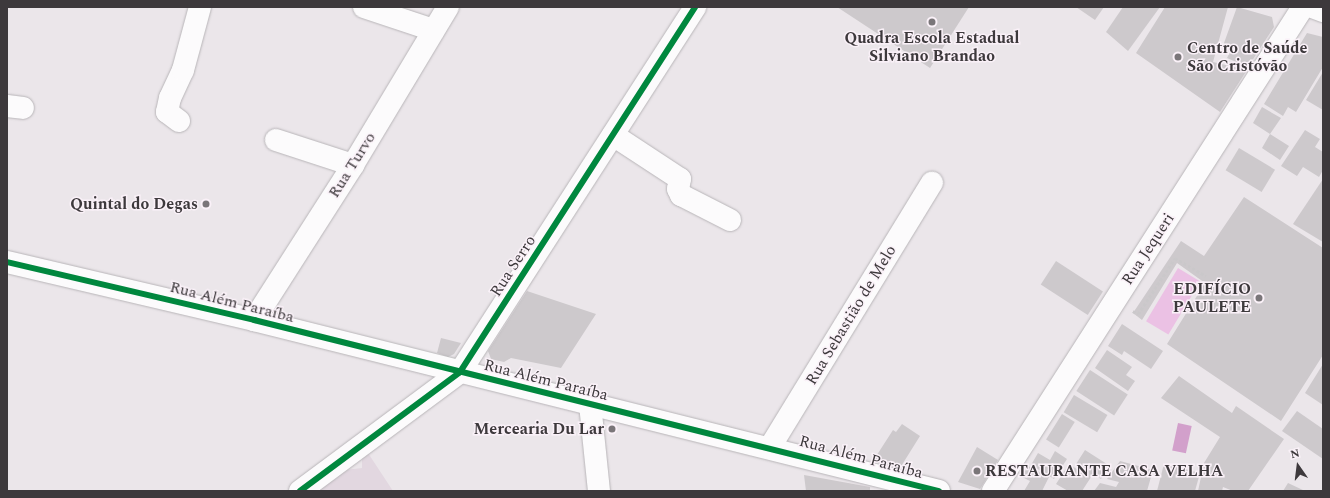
<!DOCTYPE html>
<html>
<head>
<meta charset="utf-8">
<style>
  body { margin:0 }
  #map { position:relative; width:1330px; height:498px; overflow:hidden; background:#ebe6ea; font-family:Spectral,serif }
  div>[style] { position:absolute }
  .built>* { inset:0; background:#e2d7e0 }
  .green>* { inset:0; background:#ebc1e4; transform-origin:0 0 }
  .water>* { inset:0; background:#d2a0cb; transform-origin:0 0 }
  .building>* { inset:0; background:#cdc9cc; transform-origin:0 0 }
  .path>* { height:2.5px; margin-top:-1.25px; transform-origin:0; background:repeating-linear-gradient(90deg,#cac8ca 0 3px,transparent 0 5px) }
  .roads { filter:drop-shadow(0 0 1px #b8b5b8) drop-shadow(0 0 1px #b8b5b8) }
  .minor>* { height:22px; margin:-11px; padding:0 11px; transform-origin:11px; border-radius:11px; background:#fcfbfc }
  .cycleway>* { height:6px; margin:-3px; padding:0 3px; transform-origin:3px; border-radius:3px; background:#00873e }
  .dots>* { width:11px; height:11px; translate:-50% -50%; box-sizing:border-box; border:2px solid #faf1f8; border-radius:50% }
  span { translate:-50% -50%; white-space:nowrap; text-align:center; line-height:1.15; -webkit-text-stroke:3px #faf1f8; paint-order:stroke }
  .poi-label { font-size:16px; color:#3d393c; font-weight:700 }
  .left { translate:0 -50%; text-align:left }
  .right { translate:-100% -50%; text-align:right }
  .street-label { font-size:16px; color:#3d393c }
  .frame { position:absolute; inset:0; border:8px solid #3d393c; pointer-events:none }
  .north { position:absolute; left:1278px; top:446px; width:40px; height:40px; -webkit-text-stroke:3px #faf1f8; paint-order:stroke; rotate:346deg; font-size:11px; font-weight:700; line-height:16px; text-align:center; color:#3d393c }
  .north::after { content:''; display:block; margin:auto; width:14px; height:18px; background:#3d393c; clip-path:polygon(50% 0,100% 100%,50% 72%,0 100%) }
</style>
</head>
<body>
<div id="map">
  <div class="built">
    <div style="clip-path:polygon(368px 453px,393px 491px,318px 491px,345px 470px,362px 468px,362px 457px)"></div>
  </div>
  <div class="green">
    <div style="left:1178px;top:268px;width:26px;height:62px;rotate:31deg"></div>
  </div>
  <div class="water">
    <div style="left:1178px;top:423px;width:14px;height:28px;rotate:12deg"></div>
  </div>
  <div class="building">
    <div style="clip-path:polygon(837px 7px,969px 7px,930px 68px)"></div>
    <div style="clip-path:polygon(1076px 7px,1104px 7px,1095px 20px)"></div>
    <div style="clip-path:polygon(1123px 7px,1160px 7px,1128px 51px,1106px 32px)"></div>
    <div style="clip-path:polygon(1165px 7px,1228px 7px,1213px 62px,1247px 70px,1220px 112px,1136px 53px)"></div>
    <div style="clip-path:polygon(1237px 7px,1272px 17px,1274px 27px,1248px 67px,1227px 58px,1232px 48px,1224px 43px)"></div>
    <div style="clip-path:polygon(1307px 33px,1323px 37px,1323px 67px,1296px 112px,1288px 107px,1283px 116px,1264px 104px)"></div>
    <div style="clip-path:polygon(1323px 72px,1323px 110px,1306px 100px)"></div>
    <div style="clip-path:polygon(1262px 107px,1281px 118px,1270px 134px,1289px 146px,1280px 160px,1262px 148px,1270px 134px,1253px 123px)"></div>
    <div style="clip-path:polygon(1305px 130px,1320px 139px,1315px 147px,1323px 152px,1323px 170px,1319px 177px,1303px 167px,1297px 176px,1281px 166px)"></div>
    <div style="left:1239px;top:148px;width:42px;height:26px;rotate:31deg"></div>
    <div style="clip-path:polygon(1323px 179px,1323px 242px,1293px 224px)"></div>
    <div style="clip-path:polygon(1244px 197px,1323px 248px,1323px 355px,1281px 421px,1167px 344px,1205px 283px,1177px 263px,1142px 320px,1133px 313px,1181px 241px,1204px 256px)"></div>
    <div style="left:1056px;top:261px;width:56px;height:28px;rotate:33deg"></div>
    <div style="clip-path:polygon(527px 291px,596px 314px,561px 368px,511px 358px,504px 362px,491px 359px,488px 351px)"></div>
    <div style="clip-path:polygon(1122px 324px,1163px 351px,1151px 369px,1124px 351px,1122px 355px,1108px 346px)"></div>
    <div style="clip-path:polygon(441px 338px,461px 343px,454px 354px,448px 357px,437px 353px)"></div>
    <div style="clip-path:polygon(1107px 350px,1132px 367px,1126px 375px,1135px 381px,1128px 391px,1095px 368px)"></div>
    <div style="clip-path:polygon(1323px 364px,1323px 405px,1305px 393px)"></div>
    <div style="left:1090px;top:370px;width:45px;height:25px;rotate:33deg"></div>
    <div style="clip-path:polygon(1179px 376px,1232px 413px,1236px 406px,1284px 439px,1248px 491px,1233px 491px,1223px 487px,1222px 491px,1198px 491px,1204px 463px,1220px 437px,1161px 398px)"></div>
    <div style="left:1074px;top:395px;width:39px;height:20px;rotate:31deg"></div>
    <div style="clip-path:polygon(1297px 411px,1323px 429px,1323px 459px,1282px 431px)"></div>
    <div style="left:1062px;top:414px;width:15px;height:30px;rotate:32deg"></div>
    <div style="clip-path:polygon(902px 424px,920px 436px,900px 468px,873px 461px,893px 430px,896px 432px)"></div>
    <div style="clip-path:polygon(977px 447px,998px 460px,980px 489px,958px 482px)"></div>
    <div style="clip-path:polygon(1085px 450px,1110px 466px,1101px 479px,1093px 474px,1082px 491px,1068px 491px,1056px 484px,1069px 464px,1083px 473px,1085px 470px,1076px 464px)"></div>
    <div style="clip-path:polygon(1055px 451px,1067px 459px,1054px 479px,1031px 465px,1038px 453px,1050px 460px)"></div>
    <div style="clip-path:polygon(1120px 461px,1153px 470px,1147px 491px,1094px 491px,1100px 483px,1116px 487px,1119px 482px,1107px 479px)"></div>
    <div style="clip-path:polygon(1164px 464px,1200px 473px,1195px 491px,1157px 491px)"></div>
    <div style="clip-path:polygon(1028px 466px,1049px 477px,1042px 491px,1024px 491px,1030px 481px,1022px 477px)"></div>
    <div style="clip-path:polygon(804px 475px,870px 487px,870px 491px,806px 491px)"></div>
    <div style="clip-path:polygon(1288px 483px,1305px 491px,1283px 491px)"></div>
  </div>
  <div class="path">
    <div style="left:1133px;top:311px;width:6px;rotate:31deg"></div>
    <div style="left:1138px;top:314px;width:67px;rotate:-56.5deg"></div>
    <div style="left:1175px;top:258px;width:36px;rotate:30deg"></div>
  </div>
  <div class="roads">
    <div class="minor">
      <div style="left:364px;top:7px;width:73px;rotate:18.4deg"></div>
      <div style="left:1312px;top:7px;width:12px;rotate:20deg"></div>
      <div style="left:7px;top:106px;width:16px;rotate:7deg"></div>
      <div style="left:179px;top:121px;width:15px;rotate:-143deg"></div>
      <div style="left:167px;top:112px;width:14px;rotate:-78deg"></div>
      <div style="left:170px;top:98px;width:31px;rotate:-65deg"></div>
      <div style="left:183px;top:70px;width:65px;rotate:-74.9deg"></div>
      <div style="left:613px;top:135px;width:80px;rotate:33.3deg"></div>
      <div style="left:680px;top:179px;width:10px;rotate:101deg"></div>
      <div style="left:678px;top:189px;width:7px;rotate:63deg"></div>
      <div style="left:681px;top:195px;width:55px;rotate:27deg"></div>
      <div style="left:276px;top:140px;width:81px;rotate:18deg"></div>
      <div style="left:7px;top:262px;width:254px;rotate:13.2deg"></div>
      <div style="left:254px;top:320px;width:706px;rotate:14.02deg"></div>
      <div style="left:254px;top:320px;width:184px;rotate:-57.4deg"></div>
      <div style="left:353px;top:165px;width:184px;rotate:-59deg"></div>
      <div style="left:590px;top:404px;width:87px;rotate:84.1deg"></div>
      <div style="left:770px;top:447px;width:310px;rotate:-58.5deg"></div>
      <div style="left:300px;top:491px;width:199px;rotate:-36.6deg"></div>
      <div style="left:460px;top:372px;width:434px;rotate:-57.2deg"></div>
      <div style="left:993px;top:491px;width:575px;rotate:-57.36deg"></div>
    </div>
  </div>
  <div class="cycleway">
    <div style="left:7px;top:262px;width:254px;rotate:13.2deg"></div>
    <div style="left:254px;top:320px;width:706px;rotate:14.02deg"></div>
    <div style="left:300px;top:491px;width:199px;rotate:-36.6deg"></div>
    <div style="left:460px;top:372px;width:434px;rotate:-57.2deg"></div>
  </div>
  <div class="dots">
    <div style="left:932px;top:22px;background:#7a7679"></div>
    <div style="left:1178px;top:57px;background:#7a7679"></div>
    <div style="left:206px;top:204px;background:#7a7679"></div>
    <div style="left:1259px;top:298px;background:#7a7679"></div>
    <div style="left:612px;top:429px;background:#7a7679"></div>
    <div style="left:977px;top:471px;background:#7a7679"></div>
  </div>
  <div class="poi-label">
    <span style="left:932px;top:47px">Quadra Escola Estadual<br>Silviano Brandao</span>
    <span class="left" style="left:1187px;top:57px">Centro de Saúde<br>São Cristóvão</span>
    <span class="right" style="left:198px;top:204px">Quintal do Degas</span>
    <span class="right" style="left:1251px;top:298px">EDIFÍCIO<br>PAULETE</span>
    <span class="right" style="left:604px;top:429px">Mercearia Du Lar</span>
    <span class="left" style="left:985px;top:471px">RESTAURANTE CASA VELHA</span>
  </div>
  <div class="street-label">
    <span style="left:352px;top:165px;rotate:-58deg">Rua Turvo</span>
    <span style="left:1148px;top:249px;rotate:-57deg">Rua Jequeri</span>
    <span style="left:513px;top:266px;rotate:-57deg">Rua Serro</span>
    <span style="left:232px;top:302px;rotate:14deg">Rua Além Paraíba</span>
    <span style="left:851px;top:315px;rotate:-59deg">Rua Sebastião de Melo</span>
    <span style="left:546px;top:380px;rotate:14deg">Rua Além Paraíba</span>
    <span style="left:861px;top:457px;rotate:15deg">Rua Além Paraíba</span>
  </div>
  <div class="frame"></div>
  <div class="north">N</div>
</div>
</body>
</html>
